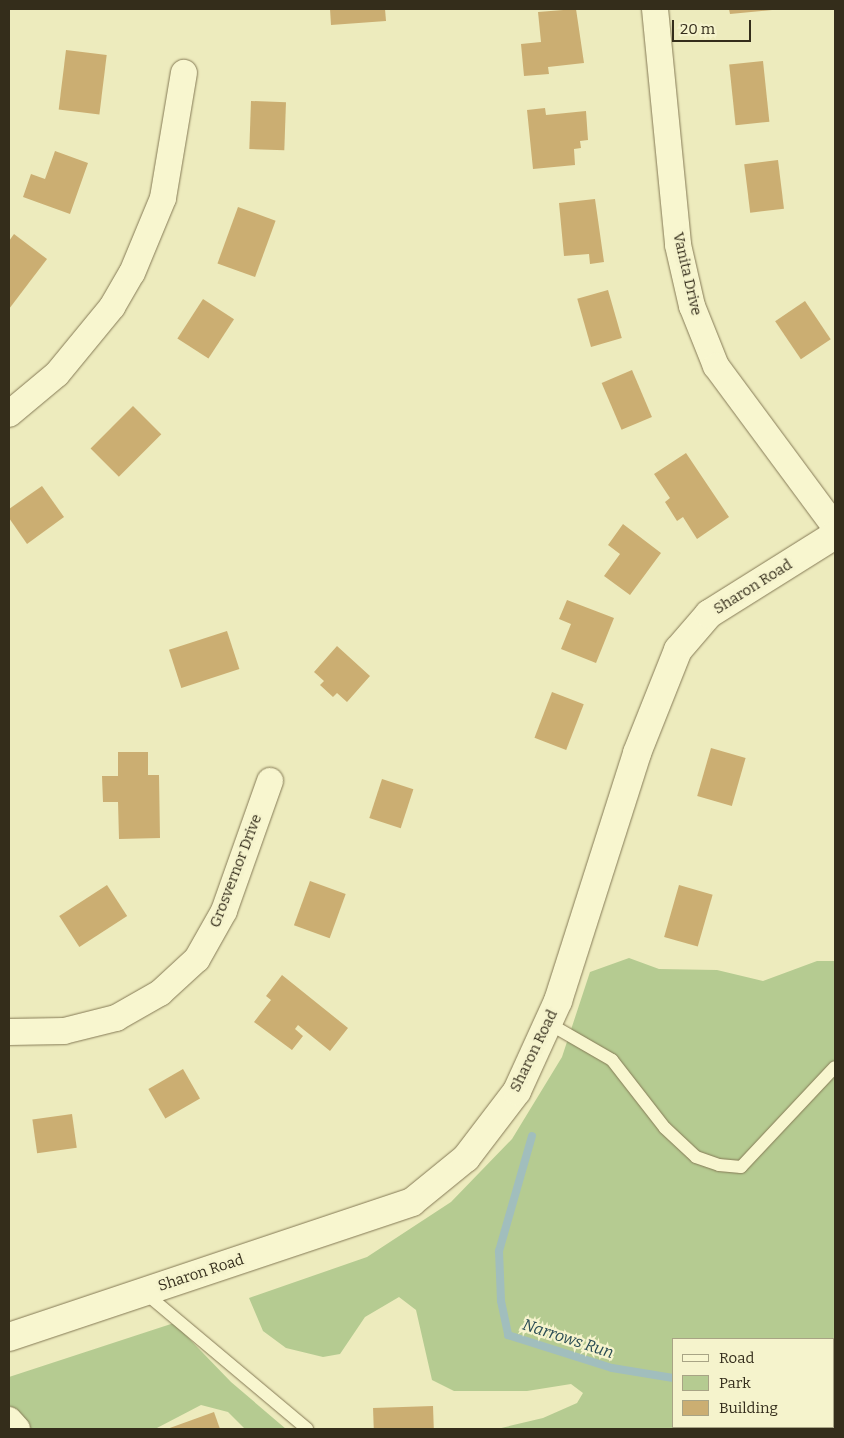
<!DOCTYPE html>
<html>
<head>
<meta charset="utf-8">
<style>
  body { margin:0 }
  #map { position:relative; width:844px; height:1438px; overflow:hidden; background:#edebbd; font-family:Bitter,serif }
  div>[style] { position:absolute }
  .green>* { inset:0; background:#b5cb91 }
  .stream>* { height:8px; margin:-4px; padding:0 4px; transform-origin:4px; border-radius:4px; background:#a1bebd }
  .building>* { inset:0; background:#cbae72; transform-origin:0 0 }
  .roads { filter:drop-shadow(0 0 1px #857a56) drop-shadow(0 0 1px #857a56) }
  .lane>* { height:12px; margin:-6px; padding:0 6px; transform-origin:6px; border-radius:6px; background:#f8f6cf }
  .street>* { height:26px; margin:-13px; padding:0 13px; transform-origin:13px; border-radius:13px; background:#f8f6cf }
  .secondary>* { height:28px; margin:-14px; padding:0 14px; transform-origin:14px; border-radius:14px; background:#f8f6cf }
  span { translate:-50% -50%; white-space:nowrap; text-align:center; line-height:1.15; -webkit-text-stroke:4.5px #f5f3cc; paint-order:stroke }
  .street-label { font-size:15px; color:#342d1b }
  .water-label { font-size:16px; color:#2a4c54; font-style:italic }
  .frame { position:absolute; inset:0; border:10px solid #342d1b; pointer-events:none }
  .legend { position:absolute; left:672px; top:1338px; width:162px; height:90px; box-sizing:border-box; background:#f5f3cc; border:1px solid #a8a485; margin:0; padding:6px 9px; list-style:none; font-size:15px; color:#342d1b }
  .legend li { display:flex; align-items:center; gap:10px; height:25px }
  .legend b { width:25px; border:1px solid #a8a485 }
  .scale { position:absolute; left:672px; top:20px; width:79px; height:22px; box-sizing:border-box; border:2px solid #342d1b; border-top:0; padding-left:6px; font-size:15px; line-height:18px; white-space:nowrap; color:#342d1b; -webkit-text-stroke:4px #f5f3cc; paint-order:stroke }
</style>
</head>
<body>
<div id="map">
  <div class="green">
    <div style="clip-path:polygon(evenodd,629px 958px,659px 969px,717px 970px,763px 981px,817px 961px,835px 961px,835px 1429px,497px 1429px,543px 1418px,577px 1403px,583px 1393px,571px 1384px,527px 1391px,454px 1391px,432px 1380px,416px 1310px,399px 1297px,365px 1317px,340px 1354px,323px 1357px,286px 1348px,263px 1331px,249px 1298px,367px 1257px,451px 1202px,512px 1139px,562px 1057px,590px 972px,629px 958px,673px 1339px,833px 1339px,833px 1427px,673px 1427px,673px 1339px)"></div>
    <div style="clip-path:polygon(174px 1323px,231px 1382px,286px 1429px,245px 1429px,228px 1412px,201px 1405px,155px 1429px,27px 1429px,9px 1410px,9px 1377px)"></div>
  </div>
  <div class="stream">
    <div style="left:532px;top:1136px;width:120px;rotate:106deg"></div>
    <div style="left:499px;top:1251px;width:50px;rotate:87.7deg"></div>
    <div style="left:501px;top:1301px;width:35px;rotate:78deg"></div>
    <div style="left:508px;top:1335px;width:109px;rotate:17.6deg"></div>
    <div style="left:612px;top:1368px;width:62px;rotate:9.3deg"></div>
    <div style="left:757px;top:1427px;width:4px;rotate:34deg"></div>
  </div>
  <div class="building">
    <div style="clip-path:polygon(330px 9px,385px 9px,386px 21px,331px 25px)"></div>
    <div style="clip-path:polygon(576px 9px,584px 63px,548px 67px,549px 74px,524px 76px,521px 44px,541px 42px,538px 12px)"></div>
    <div style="clip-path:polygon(729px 9px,772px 9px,772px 10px,730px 14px)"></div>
    <div style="left:66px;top:50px;width:41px;height:60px;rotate:7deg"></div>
    <div style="left:763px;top:61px;width:61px;height:34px;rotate:84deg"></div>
    <div style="left:251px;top:101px;width:35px;height:48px;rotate:2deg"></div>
    <div style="clip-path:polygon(545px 108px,546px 115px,586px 111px,588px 140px,580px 141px,581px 148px,574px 149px,575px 165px,533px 169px,527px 110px)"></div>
    <div style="clip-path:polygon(55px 151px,88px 163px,70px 214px,23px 197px,31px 174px,45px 179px)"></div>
    <div style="left:778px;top:160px;width:49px;height:34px;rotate:83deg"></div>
    <div style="clip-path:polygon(595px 199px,604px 262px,590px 264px,589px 254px,564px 256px,559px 203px)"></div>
    <div style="left:238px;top:207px;width:40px;height:60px;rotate:20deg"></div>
    <div style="clip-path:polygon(14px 234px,47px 259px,9px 309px,9px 241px)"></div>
    <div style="left:608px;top:290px;width:50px;height:32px;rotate:74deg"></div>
    <div style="left:203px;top:299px;width:37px;height:47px;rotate:33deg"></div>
    <div style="left:805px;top:301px;width:46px;height:36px;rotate:56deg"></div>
    <div style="left:632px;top:370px;width:51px;height:33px;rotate:67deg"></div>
    <div style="left:133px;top:406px;width:40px;height:60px;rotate:45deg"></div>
    <div style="clip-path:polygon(686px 453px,729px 517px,697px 539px,683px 517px,677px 521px,665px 502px,670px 498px,654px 474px)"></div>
    <div style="clip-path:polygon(42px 486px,64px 517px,27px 544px,9px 518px,9px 509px)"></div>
    <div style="clip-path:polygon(623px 524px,661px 553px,630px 595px,604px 576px,620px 554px,608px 545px)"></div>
    <div style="clip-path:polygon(567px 600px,614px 618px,596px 663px,561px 649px,571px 624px,559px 619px)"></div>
    <div style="left:227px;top:631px;width:40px;height:61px;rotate:72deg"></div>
    <div style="clip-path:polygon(337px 646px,370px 676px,347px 702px,337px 693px,333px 697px,320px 685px,324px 681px,314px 672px)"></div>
    <div style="left:552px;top:692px;width:34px;height:49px;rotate:21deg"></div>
    <div style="left:711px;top:748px;width:36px;height:50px;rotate:16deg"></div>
    <div style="clip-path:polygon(118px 752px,148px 752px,148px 775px,159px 775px,160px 838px,119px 839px,118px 802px,103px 802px,102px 776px,118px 776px)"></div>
    <div style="left:382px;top:779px;width:33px;height:41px;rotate:18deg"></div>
    <div style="left:310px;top:881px;width:38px;height:47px;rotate:20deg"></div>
    <div style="left:107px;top:885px;width:37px;height:57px;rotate:57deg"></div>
    <div style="left:679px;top:885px;width:35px;height:54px;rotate:16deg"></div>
    <div style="clip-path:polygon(282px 975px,348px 1028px,330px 1051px,298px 1025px,295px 1029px,303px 1036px,292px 1050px,254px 1022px,271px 1000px,266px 996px)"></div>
    <div style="left:183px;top:1069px;width:34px;height:40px;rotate:60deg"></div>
    <div style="left:72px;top:1114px;width:34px;height:40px;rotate:82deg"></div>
    <div style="left:433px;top:1406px;width:23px;height:60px;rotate:88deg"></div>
    <div style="clip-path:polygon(214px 1412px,220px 1429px,167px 1429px)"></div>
  </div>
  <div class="roads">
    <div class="lane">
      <div style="left:548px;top:1023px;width:74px;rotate:30deg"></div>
      <div style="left:612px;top:1060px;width:86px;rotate:52.1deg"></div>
      <div style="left:665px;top:1128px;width:42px;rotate:43.1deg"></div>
      <div style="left:696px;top:1157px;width:24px;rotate:19deg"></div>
      <div style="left:719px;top:1165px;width:22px;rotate:5deg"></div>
      <div style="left:741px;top:1167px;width:137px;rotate:-46.8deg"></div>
      <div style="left:144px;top:1292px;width:213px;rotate:40deg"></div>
    </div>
    <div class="street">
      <div style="left:655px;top:9px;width:237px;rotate:84.4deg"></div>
      <div style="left:678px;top:245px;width:63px;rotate:77.1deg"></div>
      <div style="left:692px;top:306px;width:65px;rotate:68.2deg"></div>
      <div style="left:716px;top:366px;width:200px;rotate:53.5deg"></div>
      <div style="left:9px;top:414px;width:62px;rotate:-39.8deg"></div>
      <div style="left:57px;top:374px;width:87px;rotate:-50.6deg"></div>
      <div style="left:112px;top:307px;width:39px;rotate:-60deg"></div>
      <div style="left:132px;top:273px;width:81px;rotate:-67.5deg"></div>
      <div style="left:163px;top:198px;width:127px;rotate:-80.5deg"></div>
      <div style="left:9px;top:1032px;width:55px;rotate:-1deg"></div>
      <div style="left:64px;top:1031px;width:54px;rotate:-14deg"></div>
      <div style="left:116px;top:1018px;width:51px;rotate:-29.6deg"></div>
      <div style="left:160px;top:993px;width:50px;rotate:-42.6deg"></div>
      <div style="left:197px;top:959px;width:55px;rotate:-60.6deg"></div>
      <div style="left:224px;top:911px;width:138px;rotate:-70.5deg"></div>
      <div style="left:9px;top:1420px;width:12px;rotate:48deg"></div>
    </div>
    <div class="secondary">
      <div style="left:9px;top:1337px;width:425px;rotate:-18.5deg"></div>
      <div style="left:412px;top:1202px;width:70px;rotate:-39.2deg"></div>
      <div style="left:466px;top:1158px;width:84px;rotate:-52.7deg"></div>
      <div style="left:517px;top:1091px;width:99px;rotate:-65.5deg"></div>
      <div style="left:558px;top:1001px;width:260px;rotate:-72.3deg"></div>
      <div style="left:637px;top:753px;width:111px;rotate:-68.3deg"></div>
      <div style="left:678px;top:650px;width:48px;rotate:-49.3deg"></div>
      <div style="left:709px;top:614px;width:149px;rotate:-32.1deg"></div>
    </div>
  </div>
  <div class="street-label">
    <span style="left:687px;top:274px;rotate:77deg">Vanita Drive</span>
    <span style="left:753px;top:587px;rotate:-32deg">Sharon Road</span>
    <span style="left:236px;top:871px;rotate:-69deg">Grosvernor Drive</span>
    <span style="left:534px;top:1051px;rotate:-64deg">Sharon Road</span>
    <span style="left:201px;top:1273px;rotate:-18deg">Sharon Road</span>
  </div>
  <div class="water-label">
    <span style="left:568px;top:1339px;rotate:18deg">Narrows Run</span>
  </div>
  <div class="frame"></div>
  <ul class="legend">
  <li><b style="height:6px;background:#f8f6cf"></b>Road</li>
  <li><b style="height:14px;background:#b5cb91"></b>Park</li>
  <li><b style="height:14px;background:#cbae72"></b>Building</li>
  </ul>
  <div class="scale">20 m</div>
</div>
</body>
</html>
